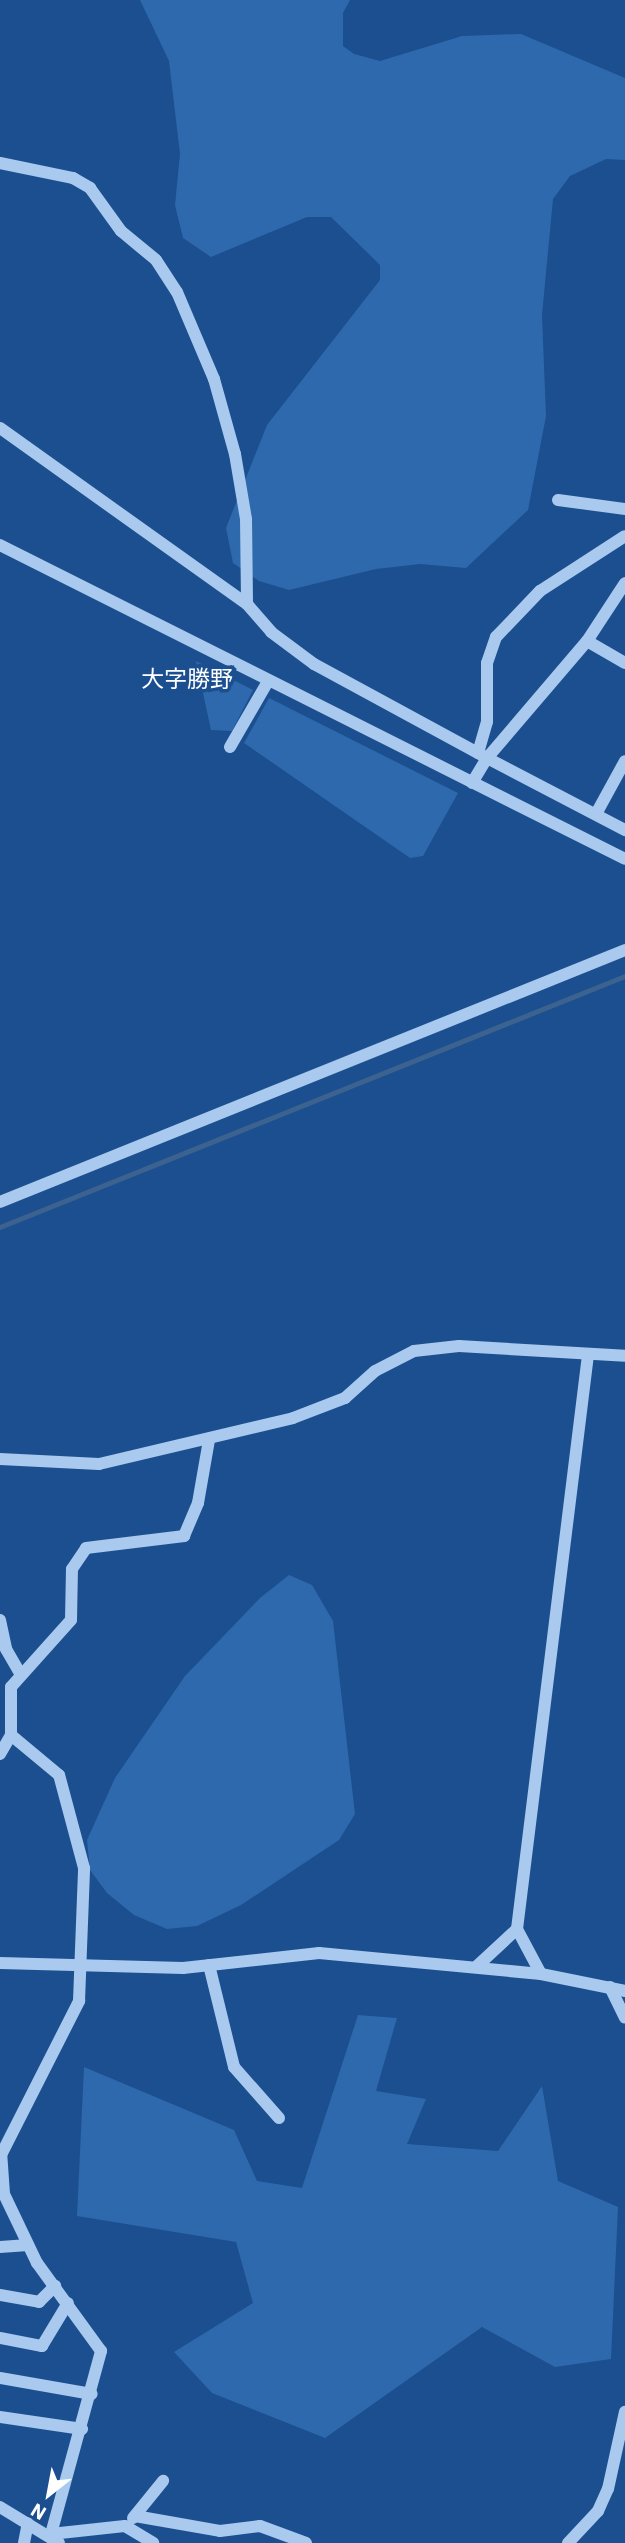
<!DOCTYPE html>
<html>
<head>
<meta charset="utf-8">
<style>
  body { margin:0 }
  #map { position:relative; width:625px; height:2543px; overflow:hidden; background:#1b4f8f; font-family:"IBM Plex Sans","Noto Sans JP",sans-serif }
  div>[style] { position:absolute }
  .green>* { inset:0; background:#2e69ad }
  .stream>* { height:4.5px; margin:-2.25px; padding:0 2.25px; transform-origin:2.25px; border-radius:2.25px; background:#3c6290 }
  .minor>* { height:12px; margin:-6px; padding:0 6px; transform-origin:6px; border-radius:6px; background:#a9c9ee }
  span { translate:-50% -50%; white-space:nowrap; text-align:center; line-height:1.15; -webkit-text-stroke:7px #1b4f8f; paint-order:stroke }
  .quarter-label { font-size:23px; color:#fff }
  .north { position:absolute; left:14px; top:2459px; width:70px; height:70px; -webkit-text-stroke:5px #1b4f8f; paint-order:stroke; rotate:211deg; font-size:19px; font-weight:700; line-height:28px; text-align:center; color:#fff }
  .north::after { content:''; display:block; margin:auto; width:24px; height:32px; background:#fff; clip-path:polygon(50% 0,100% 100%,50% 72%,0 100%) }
</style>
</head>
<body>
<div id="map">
  <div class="green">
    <div style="clip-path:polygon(140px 0,350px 0,343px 13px,343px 46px,354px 54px,380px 61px,462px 36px,521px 34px,625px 78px,625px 160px,606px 159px,570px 176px,553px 199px,542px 315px,546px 416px,528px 510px,466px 568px,420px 564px,376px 569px,289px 590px,259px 581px,233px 563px,226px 528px,267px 425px,380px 280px,380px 265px,331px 217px,307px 217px,211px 257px,183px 238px,175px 205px,180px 154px,169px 61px)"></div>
    <div style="clip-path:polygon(196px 661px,253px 690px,232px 731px,211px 730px)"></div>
    <div style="clip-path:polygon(269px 698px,458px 793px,423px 856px,410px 858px,244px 743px)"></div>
    <div style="clip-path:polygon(289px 1575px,312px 1585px,333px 1621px,355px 1814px,339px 1840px,241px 1905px,197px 1926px,167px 1929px,134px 1915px,107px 1893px,90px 1870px,87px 1840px,115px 1778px,185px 1676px,260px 1598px)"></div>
    <div style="clip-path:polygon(358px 2015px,397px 2018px,376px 2091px,426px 2099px,407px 2144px,498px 2151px,542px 2086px,558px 2181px,618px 2207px,611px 2359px,555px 2367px,482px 2327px,325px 2438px,212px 2393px,174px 2352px,253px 2303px,236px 2242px,77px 2216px,84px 2067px,234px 2130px,257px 2181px,302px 2188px)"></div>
  </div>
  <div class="stream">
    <div style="left:0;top:1227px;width:674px;rotate:-21.88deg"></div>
  </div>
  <div class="minor">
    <div style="left:0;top:163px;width:75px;rotate:11.6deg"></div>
    <div style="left:73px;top:178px;width:20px;rotate:30deg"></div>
    <div style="left:90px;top:188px;width:53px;rotate:54.2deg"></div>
    <div style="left:121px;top:231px;width:45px;rotate:39.6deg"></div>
    <div style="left:156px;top:260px;width:38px;rotate:57deg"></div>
    <div style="left:177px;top:292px;width:95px;rotate:67deg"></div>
    <div style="left:214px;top:379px;width:78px;rotate:74.4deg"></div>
    <div style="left:235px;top:454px;width:66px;rotate:80.4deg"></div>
    <div style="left:246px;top:519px;width:85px;rotate:89.3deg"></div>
    <div style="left:0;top:428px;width:303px;rotate:35.5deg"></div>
    <div style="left:247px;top:604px;width:37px;rotate:49deg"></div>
    <div style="left:271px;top:632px;width:54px;rotate:36.7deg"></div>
    <div style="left:314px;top:664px;width:197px;rotate:28.5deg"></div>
    <div style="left:487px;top:758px;width:29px;rotate:121deg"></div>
    <div style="left:558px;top:500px;width:68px;rotate:7.7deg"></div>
    <div style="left:0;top:545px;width:699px;rotate:26.67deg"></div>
    <div style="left:625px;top:583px;width:69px;rotate:123.2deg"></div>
    <div style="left:587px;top:641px;width:154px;rotate:130.5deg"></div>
    <div style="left:487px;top:758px;width:156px;rotate:27.6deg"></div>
    <div style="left:587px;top:641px;width:44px;rotate:30.1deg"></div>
    <div style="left:230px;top:747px;width:74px;rotate:-60deg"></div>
    <div style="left:478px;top:753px;width:32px;rotate:-74deg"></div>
    <div style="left:487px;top:722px;width:59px;rotate:-90deg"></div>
    <div style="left:487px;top:663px;width:28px;rotate:-71deg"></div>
    <div style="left:496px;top:637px;width:64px;rotate:-46.3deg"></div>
    <div style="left:540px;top:591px;width:101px;rotate:-32.9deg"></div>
    <div style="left:596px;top:814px;width:60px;rotate:-61.3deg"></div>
    <div style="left:0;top:1202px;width:674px;rotate:-21.96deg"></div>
    <div style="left:0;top:1459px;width:99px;rotate:2.9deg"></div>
    <div style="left:99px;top:1464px;width:199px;rotate:-13.3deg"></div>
    <div style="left:293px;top:1418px;width:56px;rotate:-21deg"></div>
    <div style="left:345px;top:1398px;width:40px;rotate:-42deg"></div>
    <div style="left:375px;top:1371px;width:44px;rotate:-27.1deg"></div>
    <div style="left:414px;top:1351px;width:45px;rotate:-6.3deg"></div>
    <div style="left:459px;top:1346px;width:166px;rotate:3.4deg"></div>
    <div style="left:0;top:1620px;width:30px;rotate:78deg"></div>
    <div style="left:6px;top:1649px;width:28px;rotate:60deg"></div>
    <div style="left:0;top:1754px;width:22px;rotate:-60deg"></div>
    <div style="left:0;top:1963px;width:183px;rotate:1.6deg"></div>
    <div style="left:183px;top:1968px;width:137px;rotate:-6.3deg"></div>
    <div style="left:319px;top:1953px;width:223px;rotate:5.4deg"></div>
    <div style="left:541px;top:1974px;width:86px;rotate:11.4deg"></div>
    <div style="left:209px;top:1965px;width:105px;rotate:76.2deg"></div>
    <div style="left:234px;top:2067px;width:68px;rotate:48.6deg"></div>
    <div style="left:476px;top:1967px;width:56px;rotate:-42.8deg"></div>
    <div style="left:541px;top:1974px;width:51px;rotate:-118.1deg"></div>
    <div style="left:517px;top:1929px;width:578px;rotate:-82.95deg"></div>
    <div style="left:610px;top:1987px;width:34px;rotate:64deg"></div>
    <div style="left:0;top:2247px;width:28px;rotate:-4deg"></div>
    <div style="left:0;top:2295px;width:40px;rotate:10deg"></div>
    <div style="left:39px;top:2302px;width:23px;rotate:-45deg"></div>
    <div style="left:0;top:2338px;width:43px;rotate:10.8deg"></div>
    <div style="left:42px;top:2346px;width:50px;rotate:-58.8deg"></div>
    <div style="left:0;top:2378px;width:93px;rotate:9.9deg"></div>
    <div style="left:0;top:2417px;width:83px;rotate:8.3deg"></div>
    <div style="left:0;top:2507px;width:69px;rotate:31.4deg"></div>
    <div style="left:135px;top:2516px;width:86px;rotate:10deg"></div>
    <div style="left:220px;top:2531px;width:40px;rotate:-7.1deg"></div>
    <div style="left:260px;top:2526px;width:49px;rotate:20.3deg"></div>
    <div style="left:133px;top:2518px;width:48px;rotate:-51deg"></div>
    <div style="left:51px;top:2534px;width:190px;rotate:-74.7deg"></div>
    <div style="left:101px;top:2351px;width:109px;rotate:-126deg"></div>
    <div style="left:37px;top:2263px;width:76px;rotate:-115.6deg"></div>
    <div style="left:4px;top:2194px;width:39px;rotate:-94deg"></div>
    <div style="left:1px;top:2155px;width:173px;rotate:-63.1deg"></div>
    <div style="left:79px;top:2001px;width:133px;rotate:-87.8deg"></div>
    <div style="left:84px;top:1868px;width:96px;rotate:-105deg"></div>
    <div style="left:59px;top:1775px;width:62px;rotate:-140.2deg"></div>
    <div style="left:11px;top:1735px;width:48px;rotate:-90deg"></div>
    <div style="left:11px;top:1687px;width:90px;rotate:-48.2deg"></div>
    <div style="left:71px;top:1620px;width:51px;rotate:-88.9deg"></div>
    <div style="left:72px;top:1569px;width:25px;rotate:-56deg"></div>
    <div style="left:86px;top:1548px;width:99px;rotate:-7deg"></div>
    <div style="left:184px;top:1536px;width:36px;rotate:-67deg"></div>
    <div style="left:198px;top:1503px;width:64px;rotate:-80.1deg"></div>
    <div style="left:51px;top:2534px;width:74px;rotate:-6.2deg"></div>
    <div style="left:125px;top:2526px;width:33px;rotate:31deg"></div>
    <div style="left:24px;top:2543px;width:20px;rotate:-79deg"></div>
    <div style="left:568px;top:2543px;width:44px;rotate:-46.8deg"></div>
    <div style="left:598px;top:2511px;width:24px;rotate:-66deg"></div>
    <div style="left:608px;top:2489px;width:79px;rotate:-77.6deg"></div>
  </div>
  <div class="quarter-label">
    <span style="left:187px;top:678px">大字勝野</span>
  </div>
  <div class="north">N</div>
</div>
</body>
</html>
